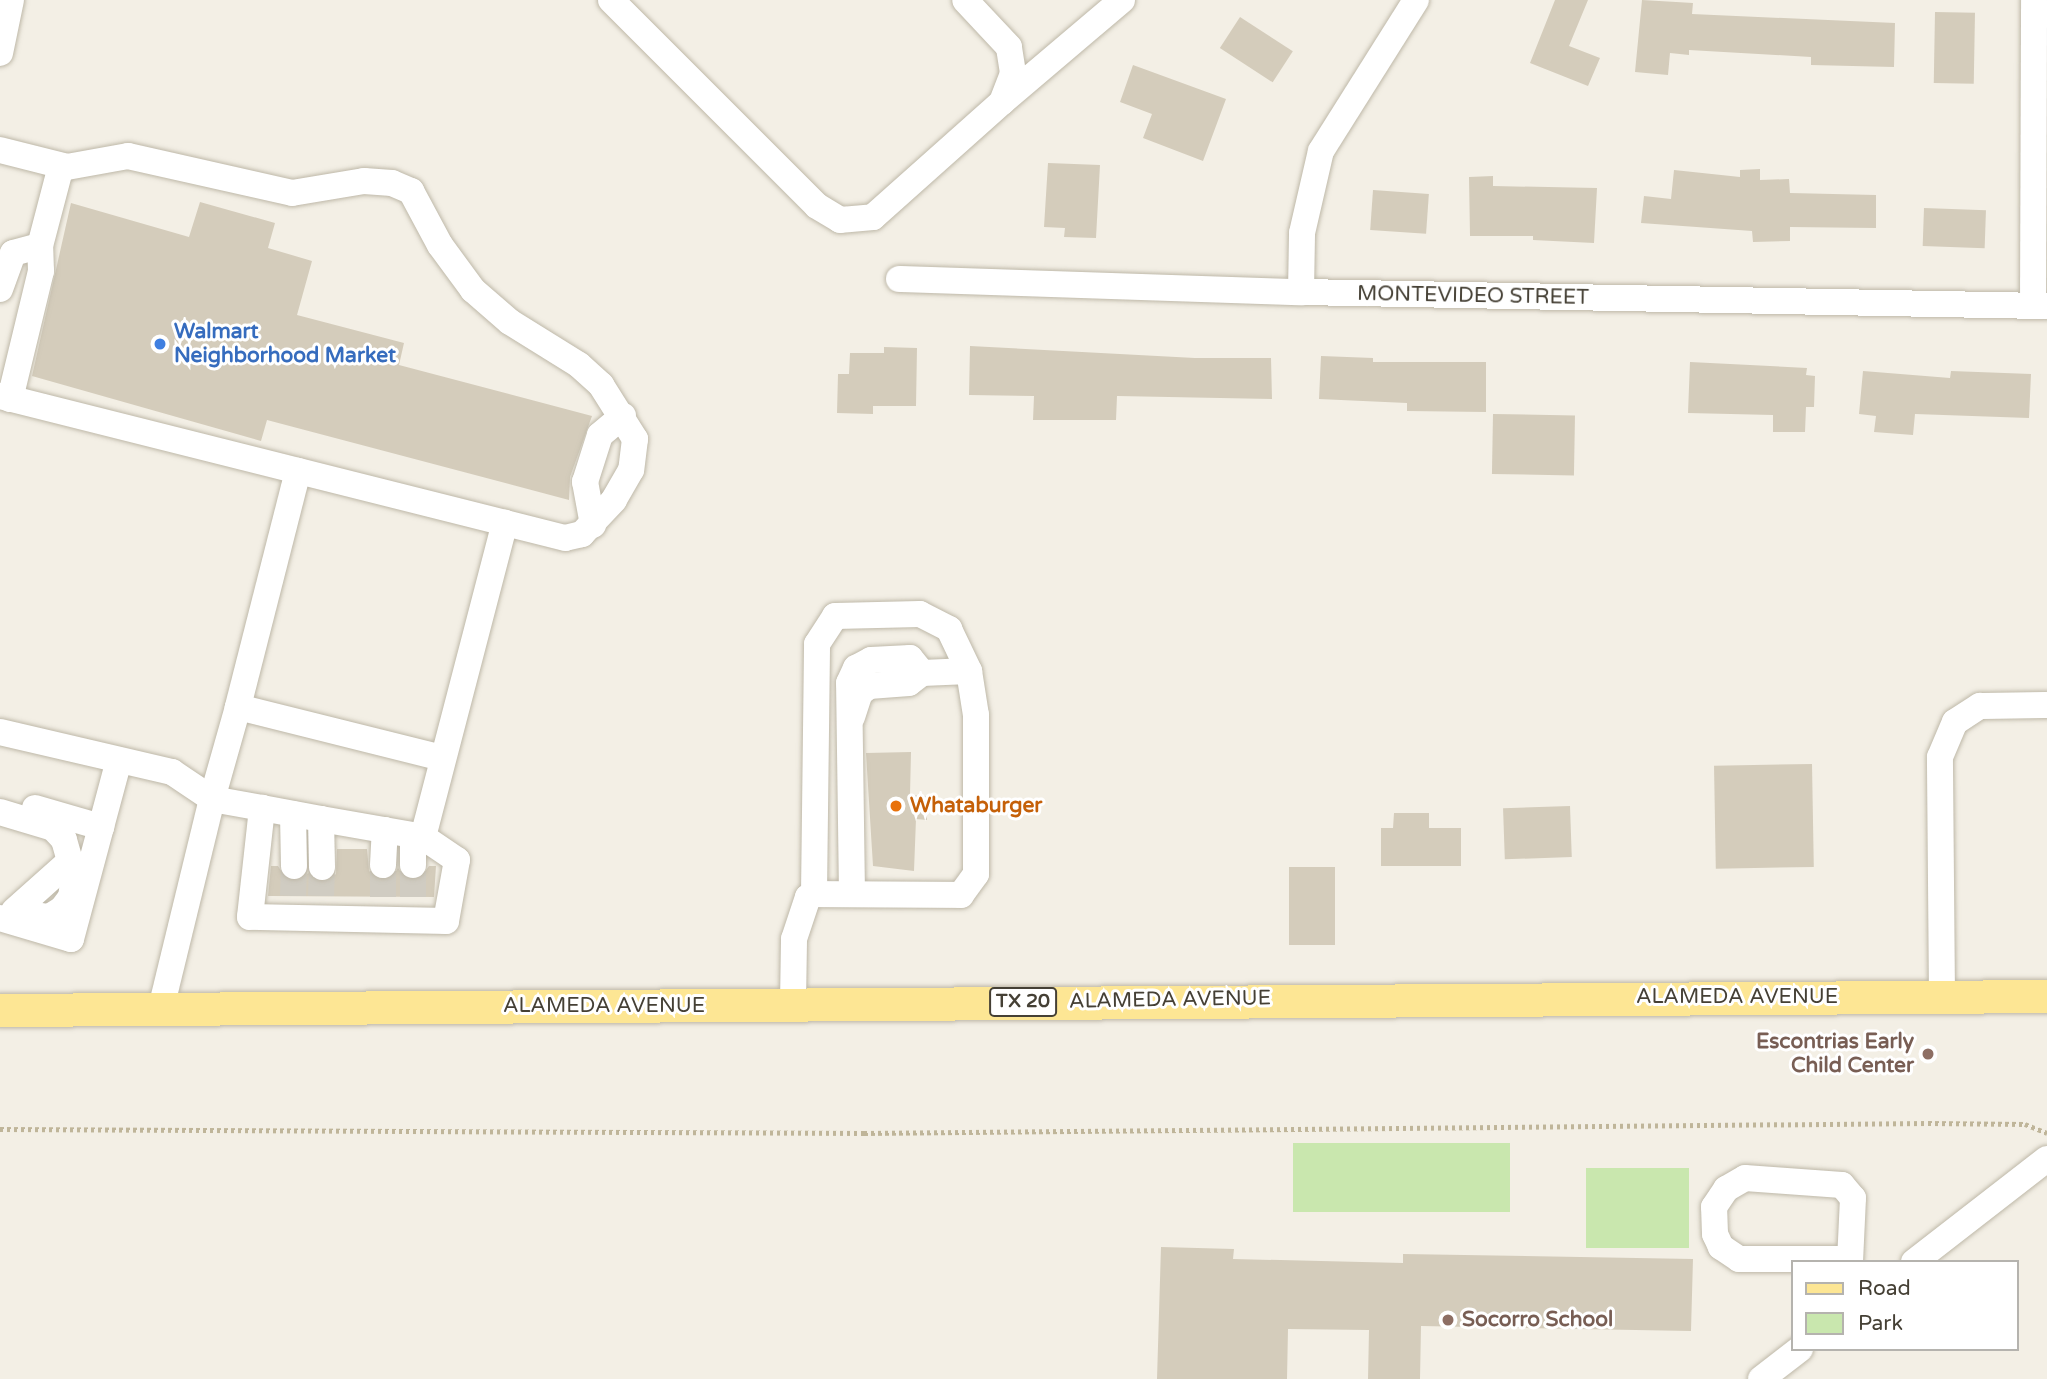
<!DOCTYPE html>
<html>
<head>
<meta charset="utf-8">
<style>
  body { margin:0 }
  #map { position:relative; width:2047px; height:1379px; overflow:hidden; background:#f3efe5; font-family:"Varela Round",sans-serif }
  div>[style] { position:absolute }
  .green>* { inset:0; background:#c9e7ae; transform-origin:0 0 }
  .building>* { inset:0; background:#d4ccbb; transform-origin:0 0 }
  .minor-tunnel>* { height:26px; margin-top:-13px; transform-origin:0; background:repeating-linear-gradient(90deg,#d0ccc2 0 26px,transparent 0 39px) }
  .path>* { height:4.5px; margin-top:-2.25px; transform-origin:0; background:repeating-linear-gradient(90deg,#bfb599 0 3.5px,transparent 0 7px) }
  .roads { filter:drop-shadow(0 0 2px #beb8a8) drop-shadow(0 0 2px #beb8a8) }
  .minor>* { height:26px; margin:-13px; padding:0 13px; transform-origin:13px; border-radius:13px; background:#fff }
  .major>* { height:33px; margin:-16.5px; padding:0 16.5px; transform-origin:16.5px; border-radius:16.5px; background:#fde694 }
  .dots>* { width:19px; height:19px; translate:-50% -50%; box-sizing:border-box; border:4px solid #fff; border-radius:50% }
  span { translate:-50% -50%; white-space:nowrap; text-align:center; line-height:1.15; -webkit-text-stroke:6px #fff; paint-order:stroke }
  .shield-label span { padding:2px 5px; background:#fff; border:2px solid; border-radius:5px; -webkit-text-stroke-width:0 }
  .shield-label { font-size:19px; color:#454035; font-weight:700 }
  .street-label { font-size:21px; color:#454035 }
  .shop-label { font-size:21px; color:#366cbe; font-weight:700 }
  .left { translate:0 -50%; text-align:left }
  .food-label { font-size:21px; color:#c56008; font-weight:700 }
  .education-label { font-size:21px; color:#785e54; font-weight:700 }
  .right { translate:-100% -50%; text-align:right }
  .legend { position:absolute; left:1791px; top:1260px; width:228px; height:91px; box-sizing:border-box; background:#fff; border:2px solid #b5b3ae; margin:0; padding:9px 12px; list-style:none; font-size:21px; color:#454035 }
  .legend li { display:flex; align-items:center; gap:14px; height:35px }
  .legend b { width:35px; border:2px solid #b5b3ae }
</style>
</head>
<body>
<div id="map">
  <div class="green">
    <div style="left:1510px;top:1143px;width:69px;height:217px;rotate:90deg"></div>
    <div style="left:1586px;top:1168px;width:103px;height:80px"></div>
  </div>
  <div class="building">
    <div style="clip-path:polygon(1555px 0,1588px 0,1569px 46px,1600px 58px,1588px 86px,1530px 63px)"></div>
    <div style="clip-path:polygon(1642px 0,1693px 3px,1692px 14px,1895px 23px,1894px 67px,1811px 65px,1811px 57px,1689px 50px,1689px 55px,1670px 53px,1668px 75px,1635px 72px)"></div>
    <div style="left:1935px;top:12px;width:40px;height:71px;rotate:1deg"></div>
    <div style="left:1240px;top:17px;width:63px;height:37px;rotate:33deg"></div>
    <div style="clip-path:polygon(1133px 65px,1226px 99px,1203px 161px,1143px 138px,1152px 114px,1120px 102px)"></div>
    <div style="clip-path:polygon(1048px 163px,1100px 165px,1096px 238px,1064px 237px,1065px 228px,1044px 227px)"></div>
    <div style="clip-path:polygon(1760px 169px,1760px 180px,1789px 179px,1790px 193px,1876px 195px,1876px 228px,1790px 227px,1790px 241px,1753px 242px,1752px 231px,1641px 223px,1644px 196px,1671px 199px,1674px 170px,1740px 177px,1740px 170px)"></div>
    <div style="clip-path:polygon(1493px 176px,1493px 186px,1597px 188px,1594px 243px,1533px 240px,1533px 236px,1470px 236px,1469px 177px)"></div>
    <div style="left:1373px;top:190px;width:56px;height:40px;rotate:4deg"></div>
    <div style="clip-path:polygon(200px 202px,275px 223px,268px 248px,312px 261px,297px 315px,404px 343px,399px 365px,592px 416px,570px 477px,569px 500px,267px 420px,261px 441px,32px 376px,71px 203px,189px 237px)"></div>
    <div style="left:1924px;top:208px;width:62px;height:38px;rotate:2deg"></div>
    <div style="clip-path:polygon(970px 346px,1195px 358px,1271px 358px,1272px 399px,1117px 396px,1116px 420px,1033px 420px,1034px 396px,969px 395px)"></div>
    <div style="clip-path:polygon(884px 347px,917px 348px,916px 406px,873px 406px,873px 414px,837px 413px,838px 374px,849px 374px,850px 353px,884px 353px)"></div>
    <div style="clip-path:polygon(1321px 356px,1373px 358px,1373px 362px,1486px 362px,1486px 412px,1407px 411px,1407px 403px,1319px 399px)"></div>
    <div style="clip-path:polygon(1690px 362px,1807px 368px,1806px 375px,1815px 376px,1814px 407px,1806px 407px,1805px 432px,1773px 432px,1773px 415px,1688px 413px)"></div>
    <div style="clip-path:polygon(1863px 371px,1950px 378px,1951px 371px,2031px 374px,2029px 418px,1915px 414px,1913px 435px,1874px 432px,1876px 416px,1859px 414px)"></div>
    <div style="left:1493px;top:414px;width:82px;height:60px;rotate:1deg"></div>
    <div style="clip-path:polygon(911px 752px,910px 795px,927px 796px,927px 820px,916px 819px,914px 871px,873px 866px,866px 753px)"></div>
    <div style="left:1812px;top:764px;width:103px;height:98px;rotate:89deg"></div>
    <div style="left:1570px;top:806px;width:51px;height:67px;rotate:88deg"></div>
    <div style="clip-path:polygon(1394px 813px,1429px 813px,1429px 828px,1461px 828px,1461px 866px,1381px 866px,1381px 828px,1393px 828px)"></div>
    <div style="clip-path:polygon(337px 849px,367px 849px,369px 871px,381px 881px,391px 879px,398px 868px,406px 879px,420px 879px,429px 866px,436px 866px,434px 897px,268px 896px,271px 866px,278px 866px,287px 880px,302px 880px,308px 873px,323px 883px,336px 874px)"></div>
    <div style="left:1289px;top:867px;width:46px;height:78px"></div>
    <div style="clip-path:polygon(1161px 1247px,1234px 1249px,1233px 1259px,1403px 1263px,1403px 1254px,1693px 1259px,1691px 1331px,1421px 1326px,1420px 1379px,1368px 1379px,1369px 1330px,1288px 1329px,1287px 1379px,1157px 1379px)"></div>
  </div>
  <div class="minor-tunnel">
    <div style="left:293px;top:896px;width:30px;rotate:-88deg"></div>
    <div style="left:321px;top:896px;width:29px;rotate:-88deg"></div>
    <div style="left:383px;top:897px;width:32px;rotate:-90deg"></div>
    <div style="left:413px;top:897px;width:32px;rotate:-90deg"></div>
  </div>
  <div class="path">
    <div style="left:0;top:1129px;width:864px;rotate:0.27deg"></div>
    <div style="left:864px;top:1133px;width:1064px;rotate:-0.54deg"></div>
    <div style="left:1928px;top:1123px;width:97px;rotate:0.6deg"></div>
    <div style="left:2025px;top:1124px;width:24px;rotate:22deg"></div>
  </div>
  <div class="roads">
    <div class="minor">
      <div style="left:611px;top:0;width:291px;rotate:45deg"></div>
      <div style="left:817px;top:206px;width:27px;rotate:31deg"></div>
      <div style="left:840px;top:220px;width:33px;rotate:-5deg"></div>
      <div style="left:873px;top:217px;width:173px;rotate:-41.7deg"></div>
      <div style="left:1002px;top:102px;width:31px;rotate:-69deg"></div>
      <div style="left:1013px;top:73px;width:26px;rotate:-99deg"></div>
      <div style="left:1009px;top:47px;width:64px;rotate:-133.1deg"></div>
      <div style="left:0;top:53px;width:54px;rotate:-78.3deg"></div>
      <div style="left:1003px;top:101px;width:156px;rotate:-40.3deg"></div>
      <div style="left:0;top:150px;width:69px;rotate:14.2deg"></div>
      <div style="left:67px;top:167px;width:62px;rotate:-10.2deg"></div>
      <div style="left:128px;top:156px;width:168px;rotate:12.7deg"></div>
      <div style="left:292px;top:193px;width:73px;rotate:-9.5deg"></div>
      <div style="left:364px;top:181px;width:28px;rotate:4deg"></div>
      <div style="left:392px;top:183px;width:21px;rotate:23deg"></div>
      <div style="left:411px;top:191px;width:61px;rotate:61.8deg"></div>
      <div style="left:440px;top:245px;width:56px;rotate:53.7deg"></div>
      <div style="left:473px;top:290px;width:49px;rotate:40.9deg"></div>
      <div style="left:510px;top:322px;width:81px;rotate:31.9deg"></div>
      <div style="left:579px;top:365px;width:30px;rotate:42deg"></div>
      <div style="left:601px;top:385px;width:64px;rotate:57.8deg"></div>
      <div style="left:635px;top:439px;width:31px;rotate:97deg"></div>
      <div style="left:631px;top:470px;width:34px;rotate:120deg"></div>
      <div style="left:614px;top:500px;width:47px;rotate:133.3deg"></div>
      <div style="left:582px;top:534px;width:17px;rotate:167deg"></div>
      <div style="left:565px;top:538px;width:583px;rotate:-165.89deg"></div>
      <div style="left:899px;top:279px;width:402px;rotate:1.9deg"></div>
      <div style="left:1301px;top:292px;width:746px;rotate:1.08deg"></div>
      <div style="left:0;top:289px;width:38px;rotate:-70deg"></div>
      <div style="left:13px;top:253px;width:28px;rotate:-15deg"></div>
      <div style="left:40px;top:246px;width:83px;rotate:-75.3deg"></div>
      <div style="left:1301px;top:292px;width:59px;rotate:-89deg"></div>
      <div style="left:1302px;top:233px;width:84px;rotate:-77deg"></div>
      <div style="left:1321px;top:151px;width:178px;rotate:-57.8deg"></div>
      <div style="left:2033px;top:305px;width:305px;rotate:-89.8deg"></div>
      <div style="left:10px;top:399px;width:132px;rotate:-76.4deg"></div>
      <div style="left:41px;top:271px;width:25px;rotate:-92deg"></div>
      <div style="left:298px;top:471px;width:244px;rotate:104.3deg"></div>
      <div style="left:238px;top:707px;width:211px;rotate:14deg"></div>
      <div style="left:593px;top:525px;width:44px;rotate:-100.5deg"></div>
      <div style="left:585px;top:482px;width:49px;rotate:-72.3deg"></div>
      <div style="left:600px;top:435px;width:30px;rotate:-40deg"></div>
      <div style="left:238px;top:707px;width:96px;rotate:105.8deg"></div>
      <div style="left:212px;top:799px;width:51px;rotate:10.2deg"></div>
      <div style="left:262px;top:808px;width:60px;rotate:10.6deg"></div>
      <div style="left:321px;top:819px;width:93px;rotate:9.9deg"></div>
      <div style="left:413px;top:835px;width:10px;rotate:11deg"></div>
      <div style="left:423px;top:837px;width:41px;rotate:34.1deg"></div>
      <div style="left:457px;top:860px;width:62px;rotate:100.2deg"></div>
      <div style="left:446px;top:921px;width:196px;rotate:-178.8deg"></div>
      <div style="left:250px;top:917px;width:110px;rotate:-83.7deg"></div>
      <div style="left:852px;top:717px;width:25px;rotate:-72deg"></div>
      <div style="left:860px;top:693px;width:11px;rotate:-38deg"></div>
      <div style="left:869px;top:686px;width:40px;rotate:-4.3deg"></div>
      <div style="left:909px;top:683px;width:16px;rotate:-38deg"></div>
      <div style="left:0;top:732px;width:177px;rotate:13.1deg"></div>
      <div style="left:172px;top:772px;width:48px;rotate:34deg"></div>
      <div style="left:212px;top:799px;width:216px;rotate:103.7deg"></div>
      <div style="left:35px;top:808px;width:69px;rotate:16.1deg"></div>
      <div style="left:0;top:812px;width:55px;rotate:16.8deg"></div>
      <div style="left:53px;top:828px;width:16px;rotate:47deg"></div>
      <div style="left:64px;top:840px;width:37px;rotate:74deg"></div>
      <div style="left:74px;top:876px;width:21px;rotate:98deg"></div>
      <div style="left:71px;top:897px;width:15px;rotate:127deg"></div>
      <div style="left:62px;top:909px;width:15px;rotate:148deg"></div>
      <div style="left:49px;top:917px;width:30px;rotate:-172deg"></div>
      <div style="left:293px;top:814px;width:52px;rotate:88.9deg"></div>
      <div style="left:321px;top:819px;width:48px;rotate:88.8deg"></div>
      <div style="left:413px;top:835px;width:30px;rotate:90deg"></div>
      <div style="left:423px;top:837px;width:325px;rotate:-75.4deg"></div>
      <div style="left:383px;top:865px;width:35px;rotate:-87deg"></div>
      <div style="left:852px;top:894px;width:211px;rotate:-90.8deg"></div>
      <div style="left:849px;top:683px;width:17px;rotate:-65deg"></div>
      <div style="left:856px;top:668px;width:17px;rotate:-28deg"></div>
      <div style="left:871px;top:660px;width:39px;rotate:-3deg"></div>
      <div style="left:910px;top:658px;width:19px;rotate:51deg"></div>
      <div style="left:922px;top:673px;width:47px;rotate:-2.4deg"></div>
      <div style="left:14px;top:911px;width:76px;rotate:-41.8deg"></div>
      <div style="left:0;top:918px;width:74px;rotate:16.5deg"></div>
      <div style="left:71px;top:939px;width:185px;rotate:-75deg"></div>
      <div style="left:1942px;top:996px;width:239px;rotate:-90.5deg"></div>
      <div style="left:1940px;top:757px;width:38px;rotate:-67deg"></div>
      <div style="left:1955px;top:722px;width:30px;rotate:-33deg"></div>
      <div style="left:1980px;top:706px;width:67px;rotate:-0.9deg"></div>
      <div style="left:793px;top:1004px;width:65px;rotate:-89.1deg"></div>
      <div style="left:794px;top:939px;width:44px;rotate:-71.6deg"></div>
      <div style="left:808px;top:897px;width:7px;rotate:-27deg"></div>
      <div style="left:814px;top:894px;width:250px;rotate:-89.3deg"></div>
      <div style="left:817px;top:644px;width:33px;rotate:-57deg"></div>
      <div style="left:835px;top:616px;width:85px;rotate:-1.3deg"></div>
      <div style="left:920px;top:614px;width:33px;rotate:27deg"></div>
      <div style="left:949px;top:629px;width:47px;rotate:64.5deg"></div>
      <div style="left:969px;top:671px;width:45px;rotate:81deg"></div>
      <div style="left:976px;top:715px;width:159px;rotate:90deg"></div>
      <div style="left:976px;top:874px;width:26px;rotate:126deg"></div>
      <div style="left:961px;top:895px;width:147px;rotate:-179.6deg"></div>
      <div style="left:1848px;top:1259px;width:109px;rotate:180deg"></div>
      <div style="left:1739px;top:1259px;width:22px;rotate:-146deg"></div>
      <div style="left:1721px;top:1247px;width:14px;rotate:-115deg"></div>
      <div style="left:1715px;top:1234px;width:27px;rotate:-92deg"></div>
      <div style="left:1714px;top:1207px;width:22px;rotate:-56deg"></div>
      <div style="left:1726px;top:1189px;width:22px;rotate:-30deg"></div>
      <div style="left:1745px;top:1178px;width:97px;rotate:4.1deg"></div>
      <div style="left:1842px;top:1185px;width:17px;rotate:50deg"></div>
      <div style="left:1853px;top:1198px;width:64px;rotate:92.7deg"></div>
      <div style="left:1914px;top:1262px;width:168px;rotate:-37.8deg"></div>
      <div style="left:1761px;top:1379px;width:49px;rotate:-37.6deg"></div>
    </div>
    <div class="major">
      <div style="left:0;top:1010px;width:2047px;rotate:-0.39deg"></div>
    </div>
  </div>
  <div class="dots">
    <div style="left:160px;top:344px;background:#3f7fe0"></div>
    <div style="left:896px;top:806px;background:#e8710a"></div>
    <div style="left:1928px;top:1054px;background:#8d6e63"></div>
    <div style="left:1448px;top:1320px;background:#8d6e63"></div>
  </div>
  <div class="shield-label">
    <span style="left:1023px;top:1002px">TX 20</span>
  </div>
  <div class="street-label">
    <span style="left:1473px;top:296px;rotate:1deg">MONTEVIDEO STREET</span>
    <span style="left:1737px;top:997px">ALAMEDA AVENUE</span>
    <span style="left:1170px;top:1000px;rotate:-1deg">ALAMEDA AVENUE</span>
    <span style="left:604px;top:1006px">ALAMEDA AVENUE</span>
  </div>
  <div class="shop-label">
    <span class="left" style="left:174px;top:344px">Walmart<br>Neighborhood Market</span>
  </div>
  <div class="food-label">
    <span class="left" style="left:910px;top:806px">Whataburger</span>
  </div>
  <div class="education-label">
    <span class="right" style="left:1914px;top:1054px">Escontrias Early<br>Child Center</span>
    <span class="left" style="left:1462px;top:1320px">Socorro School</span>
  </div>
  <ul class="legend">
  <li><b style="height:9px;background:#fde694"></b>Road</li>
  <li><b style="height:19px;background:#c9e7ae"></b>Park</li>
  </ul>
</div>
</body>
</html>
